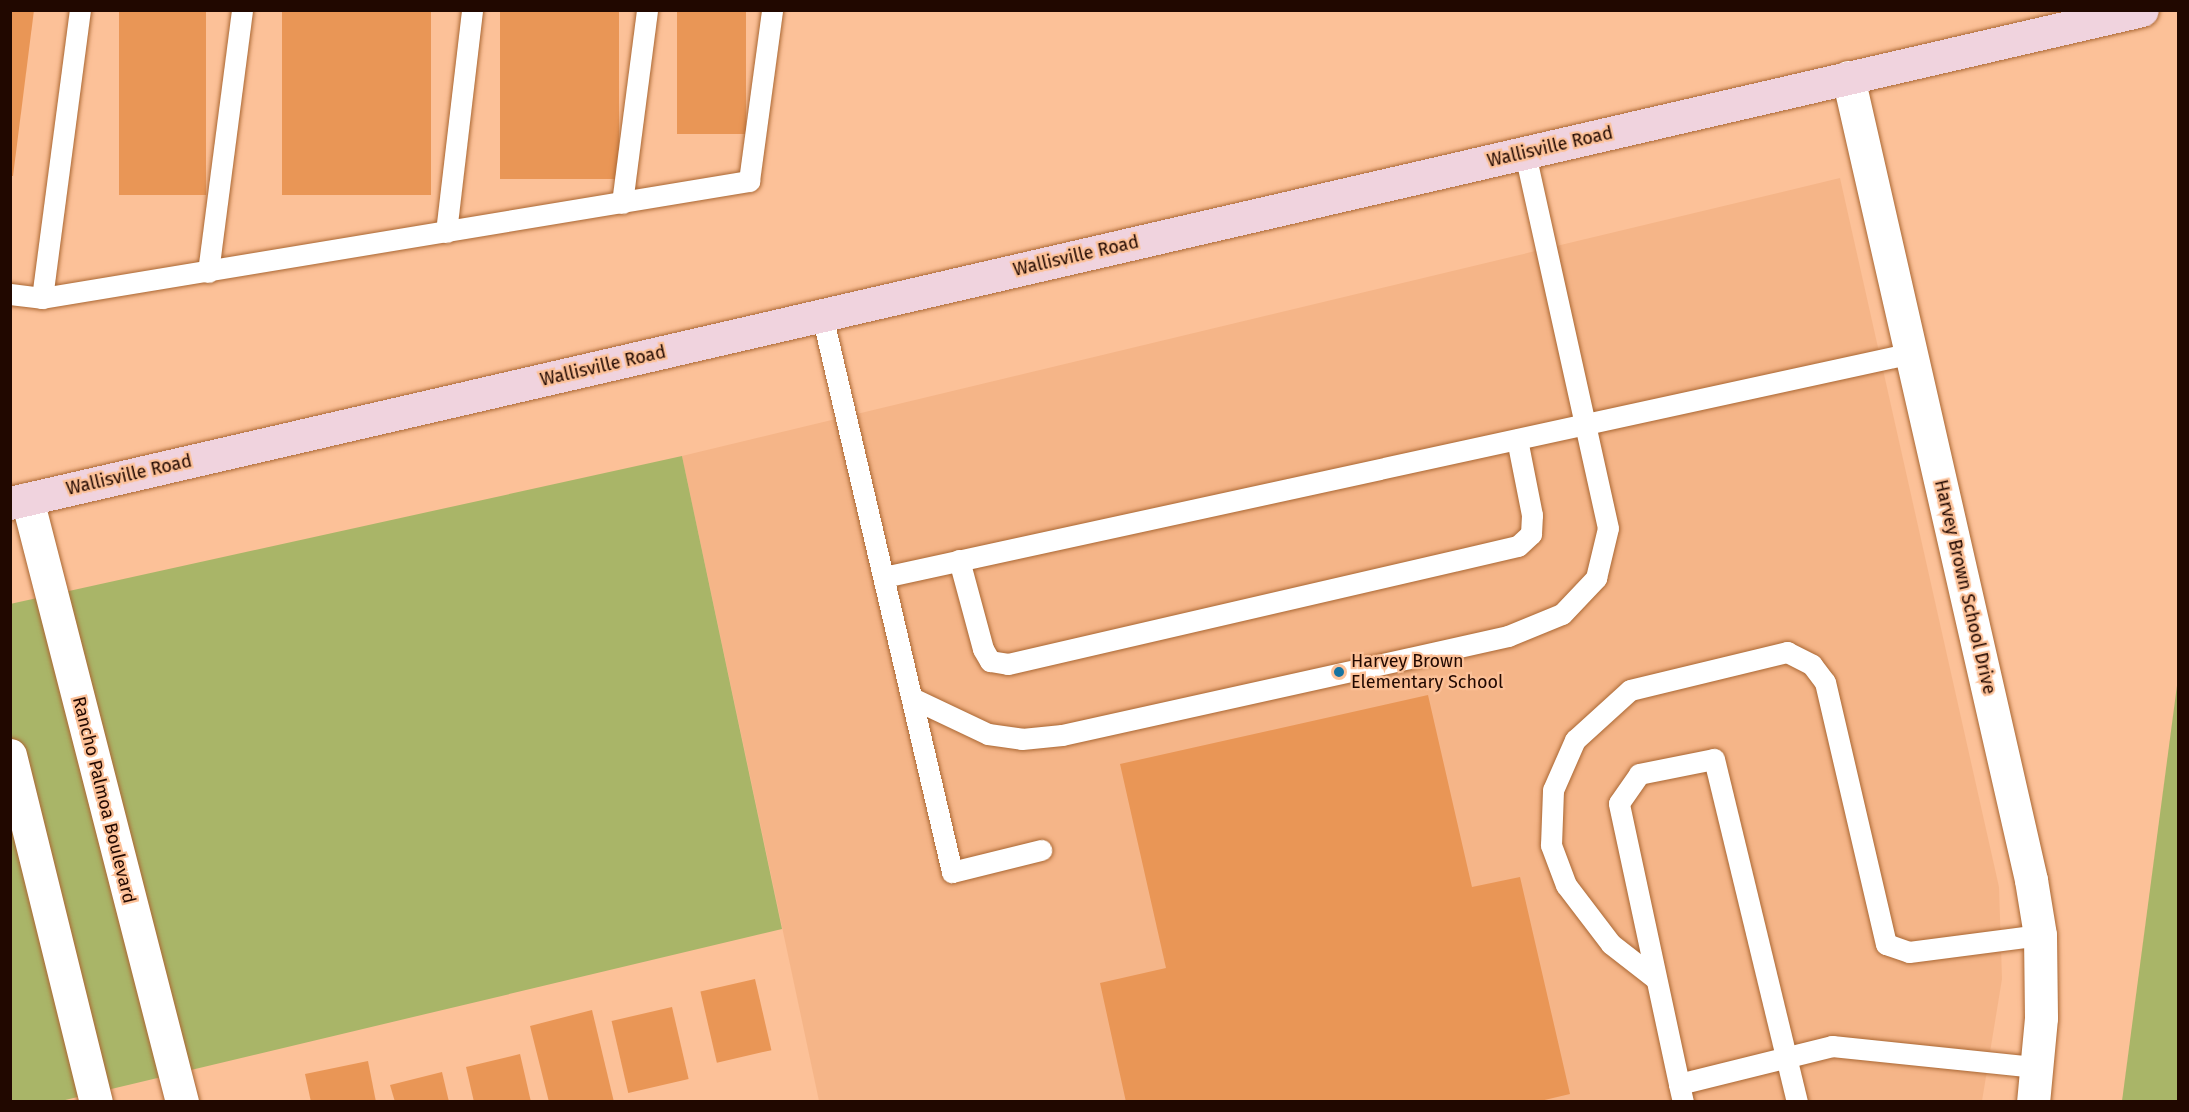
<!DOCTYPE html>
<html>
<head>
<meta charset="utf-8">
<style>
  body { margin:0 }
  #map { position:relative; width:2189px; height:1112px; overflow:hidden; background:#fcc198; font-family:"Fira Sans",sans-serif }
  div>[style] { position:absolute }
  .built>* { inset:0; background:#f5b588 }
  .green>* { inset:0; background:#a9b568 }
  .building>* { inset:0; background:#e99656; transform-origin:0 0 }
  .roads { filter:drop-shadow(0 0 2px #aa6733) drop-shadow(0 0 2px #aa6733) }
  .lane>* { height:21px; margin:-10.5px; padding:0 10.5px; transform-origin:10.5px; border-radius:10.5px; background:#fff }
  .street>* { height:33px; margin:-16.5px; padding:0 16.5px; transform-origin:16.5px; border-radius:16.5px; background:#fff }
  .secondary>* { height:33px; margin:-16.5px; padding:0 16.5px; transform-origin:16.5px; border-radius:16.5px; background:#f0d3de }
  .dots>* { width:16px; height:16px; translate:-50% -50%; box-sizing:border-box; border:3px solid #fcc198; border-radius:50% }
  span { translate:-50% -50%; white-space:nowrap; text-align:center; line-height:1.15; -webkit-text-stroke:4.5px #fcc198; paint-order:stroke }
  .street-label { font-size:18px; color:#210800 }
  .poi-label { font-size:18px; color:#210800 }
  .left { translate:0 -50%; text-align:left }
  .frame { position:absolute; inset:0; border:12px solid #210800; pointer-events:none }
</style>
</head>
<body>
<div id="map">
  <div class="built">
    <div style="clip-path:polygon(1840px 178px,1999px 887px,2002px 979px,1982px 1101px,819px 1101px,682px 456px)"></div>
  </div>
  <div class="green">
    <div style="clip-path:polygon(682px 456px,782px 929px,61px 1101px,11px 1101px,10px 604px)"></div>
    <div style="clip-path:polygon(2178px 678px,2178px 1101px,2122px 1101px)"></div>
  </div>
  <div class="building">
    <div style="clip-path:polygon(10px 10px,34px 10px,13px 176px,10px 176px)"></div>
    <div style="left:119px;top:10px;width:87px;height:185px"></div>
    <div style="left:282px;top:10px;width:149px;height:185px"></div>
    <div style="left:500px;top:10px;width:119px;height:169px"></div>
    <div style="left:677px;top:10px;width:69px;height:124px"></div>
    <div style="clip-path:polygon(1428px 695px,1472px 887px,1520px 877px,1570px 1094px,1536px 1102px,1126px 1102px,1100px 983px,1166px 968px,1120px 764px)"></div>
    <div style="left:755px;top:979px;width:73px;height:56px;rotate:77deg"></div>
    <div style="left:672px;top:1007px;width:74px;height:62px;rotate:77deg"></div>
    <div style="clip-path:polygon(592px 1010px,614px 1102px,549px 1102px,530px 1026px)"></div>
    <div style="clip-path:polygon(520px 1054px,531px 1102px,474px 1102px,466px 1067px)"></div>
    <div style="clip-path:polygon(368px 1061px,376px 1102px,311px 1102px,305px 1074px)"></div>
    <div style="clip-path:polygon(442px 1072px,449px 1102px,395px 1102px,390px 1085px)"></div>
  </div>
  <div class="roads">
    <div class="lane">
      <div style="left:622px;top:203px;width:195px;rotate:-82.6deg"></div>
      <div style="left:446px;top:232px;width:224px;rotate:-83.3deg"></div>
      <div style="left:208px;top:272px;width:264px;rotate:-82.6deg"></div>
      <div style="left:10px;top:294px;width:32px;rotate:7deg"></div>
      <div style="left:42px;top:298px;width:717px;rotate:-9.4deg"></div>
      <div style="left:749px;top:181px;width:173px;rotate:-82.3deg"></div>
      <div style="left:42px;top:298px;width:290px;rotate:-82.5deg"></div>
      <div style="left:822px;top:315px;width:572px;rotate:76.86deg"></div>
      <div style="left:952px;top:872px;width:92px;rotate:-13.9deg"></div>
      <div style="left:959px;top:560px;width:92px;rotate:74.9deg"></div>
      <div style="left:983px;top:649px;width:14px;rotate:60deg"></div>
      <div style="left:990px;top:661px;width:18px;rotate:9deg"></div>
      <div style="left:1008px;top:664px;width:523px;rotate:-13.03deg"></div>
      <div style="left:1518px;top:546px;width:18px;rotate:-43deg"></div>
      <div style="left:1531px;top:534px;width:19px;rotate:-87deg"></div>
      <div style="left:1532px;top:515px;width:77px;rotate:-101.2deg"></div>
      <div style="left:884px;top:577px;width:1052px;rotate:-12.29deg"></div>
      <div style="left:912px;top:698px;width:84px;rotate:25.3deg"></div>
      <div style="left:988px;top:734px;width:34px;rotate:8deg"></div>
      <div style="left:1022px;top:739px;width:40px;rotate:-5.7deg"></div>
      <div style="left:1062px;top:735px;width:457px;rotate:-12.5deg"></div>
      <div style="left:1508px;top:636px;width:58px;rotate:-22.2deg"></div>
      <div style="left:1562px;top:614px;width:50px;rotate:-46.6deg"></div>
      <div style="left:1596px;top:578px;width:51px;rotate:-76.5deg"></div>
      <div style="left:1608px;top:528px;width:384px;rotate:-102.5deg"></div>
      <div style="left:1656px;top:979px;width:57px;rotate:-142.1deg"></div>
      <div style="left:1611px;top:944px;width:74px;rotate:-127.3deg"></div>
      <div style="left:1566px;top:885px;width:43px;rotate:-110.6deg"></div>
      <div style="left:1551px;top:845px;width:55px;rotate:-87.9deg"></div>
      <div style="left:1553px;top:790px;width:55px;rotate:-66.3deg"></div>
      <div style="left:1575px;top:740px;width:74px;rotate:-42.3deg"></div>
      <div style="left:1630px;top:690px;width:162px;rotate:-13.6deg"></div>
      <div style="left:1787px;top:652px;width:28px;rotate:27deg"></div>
      <div style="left:1812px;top:665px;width:21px;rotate:53deg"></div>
      <div style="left:1825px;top:682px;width:269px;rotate:76.9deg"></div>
      <div style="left:1886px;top:944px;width:24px;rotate:19deg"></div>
      <div style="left:1909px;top:952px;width:132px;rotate:-7.4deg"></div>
      <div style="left:1679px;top:1084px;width:287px;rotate:-102.1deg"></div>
      <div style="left:1619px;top:803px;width:35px;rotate:-55deg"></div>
      <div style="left:1639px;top:774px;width:76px;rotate:-11.3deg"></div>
      <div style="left:1714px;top:759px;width:353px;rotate:76.4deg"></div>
      <div style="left:1683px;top:1102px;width:18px;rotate:-103deg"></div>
      <div style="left:1679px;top:1084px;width:158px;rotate:-13.9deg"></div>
      <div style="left:1832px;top:1046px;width:205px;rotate:5.9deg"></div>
    </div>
    <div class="street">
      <div style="left:1848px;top:77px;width:824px;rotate:77.16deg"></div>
      <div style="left:2031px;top:880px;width:56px;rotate:80.7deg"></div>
      <div style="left:2040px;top:935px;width:83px;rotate:89.3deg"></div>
      <div style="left:2041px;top:1018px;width:84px;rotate:95.4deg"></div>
      <div style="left:27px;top:499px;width:623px;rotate:75.58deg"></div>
      <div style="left:10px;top:755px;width:357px;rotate:76.1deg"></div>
    </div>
    <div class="secondary">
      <div style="left:10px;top:503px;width:2188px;rotate:-13.02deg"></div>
    </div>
  </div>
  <div class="dots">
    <div style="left:1339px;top:672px;background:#1574a2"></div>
  </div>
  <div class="street-label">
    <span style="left:1550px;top:147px;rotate:-13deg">Wallisville Road</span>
    <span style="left:1076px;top:256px;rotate:-13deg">Wallisville Road</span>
    <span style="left:603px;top:366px;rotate:-13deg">Wallisville Road</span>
    <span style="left:129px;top:475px;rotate:-13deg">Wallisville Road</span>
    <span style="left:1965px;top:587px;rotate:77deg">Harvey Brown School Drive</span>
    <span style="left:104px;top:800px;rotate:76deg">Rancho Palmoa Boulevard</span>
  </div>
  <div class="poi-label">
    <span class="left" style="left:1351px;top:672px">Harvey Brown<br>Elementary School</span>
  </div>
  <div class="frame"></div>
</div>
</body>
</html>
